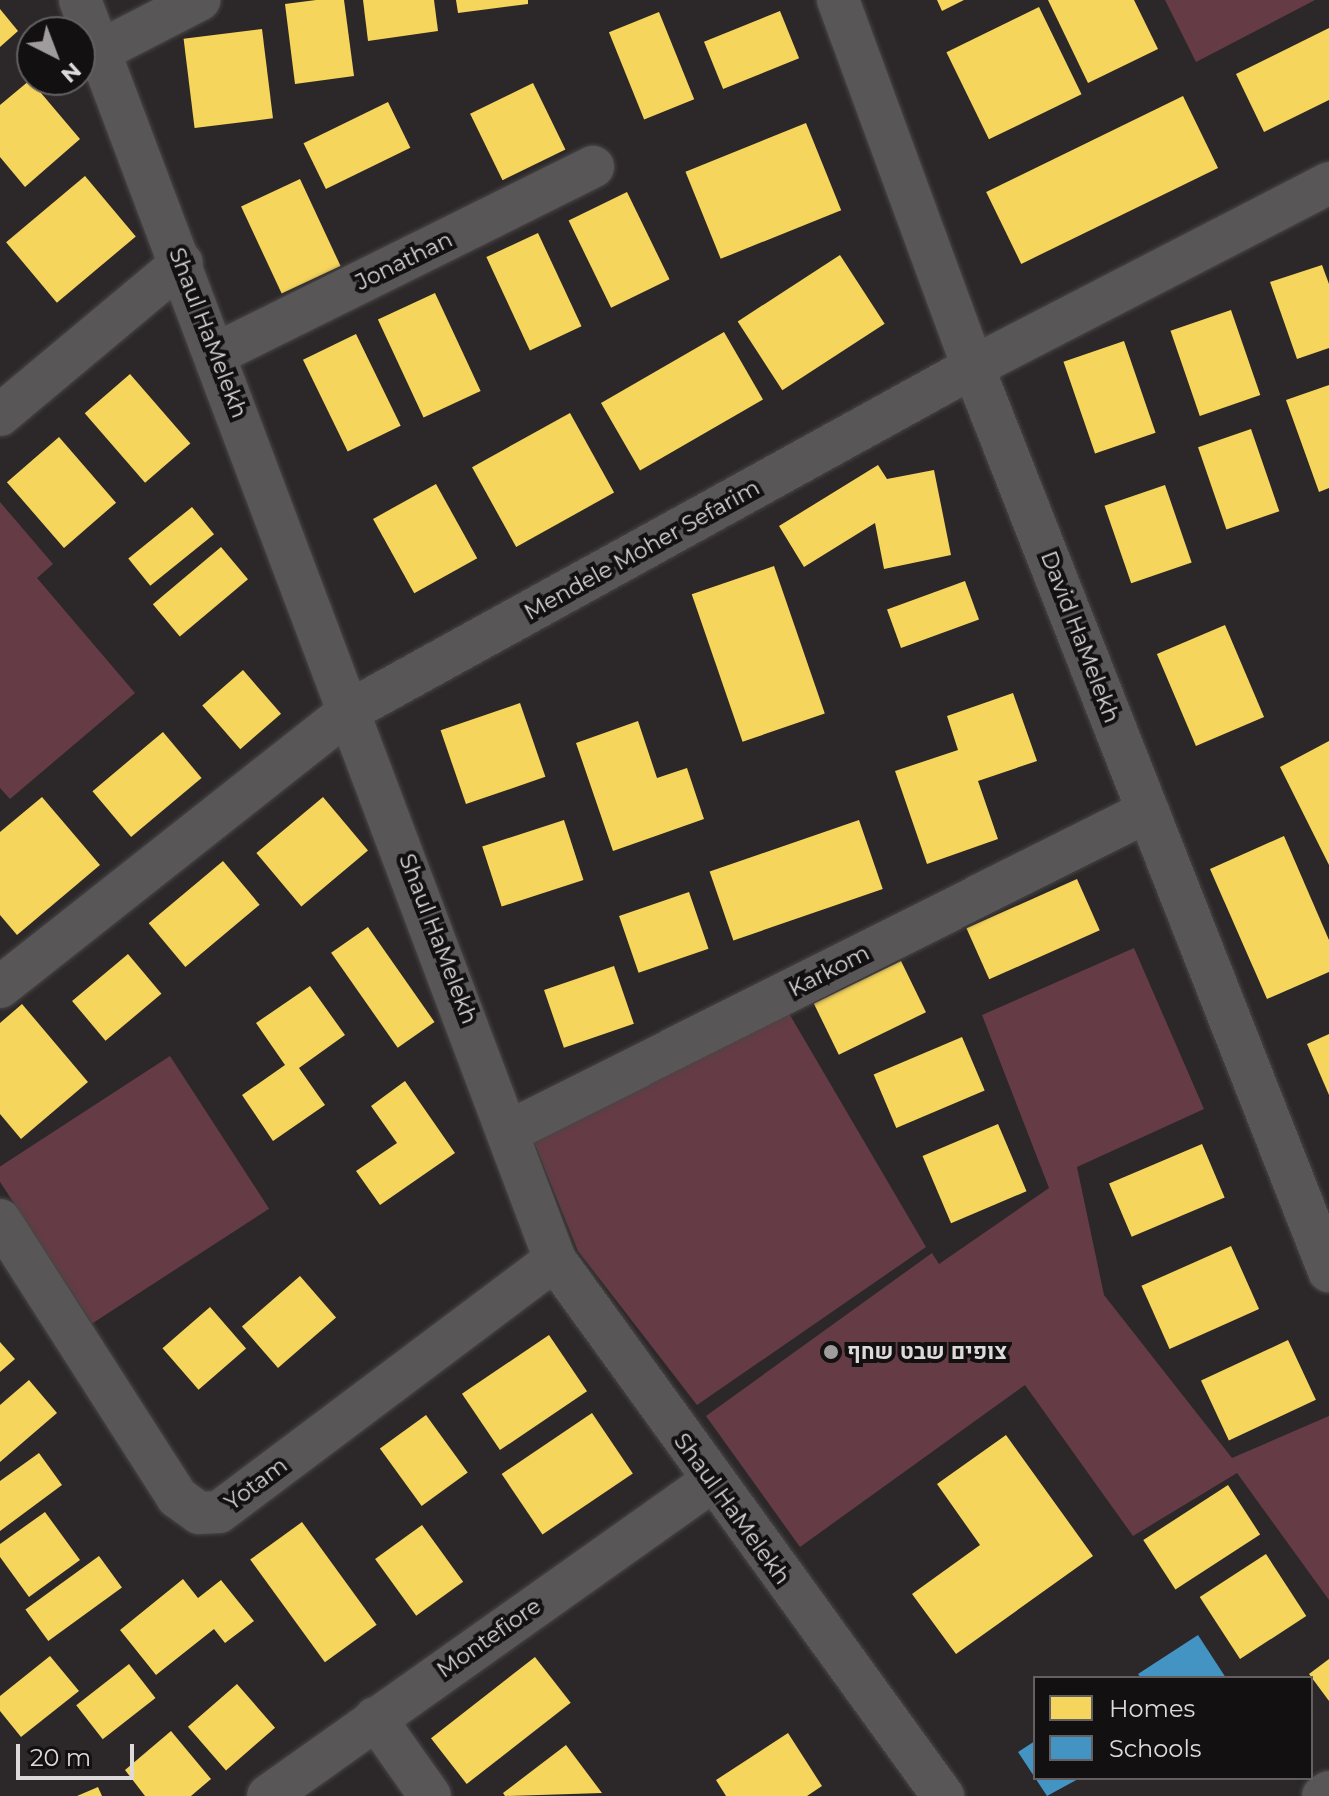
<!DOCTYPE html>
<html>
<head>
<meta charset="utf-8">
<style>
  body { margin:0 }
  #map { position:relative; width:1329px; height:1796px; overflow:hidden; background:#2c2728; font-family:Montserrat,Heebo,sans-serif }
  div>[style] { position:absolute }
  .green>* { inset:0; background:#653c45; transform-origin:0 0 }
  .homes>* { inset:0; background:#f6d55c; transform-origin:0 0 }
  .schools>* { inset:0; background:#4393c3 }
  .roads { filter:drop-shadow(0 0 2px #494546) drop-shadow(0 0 2px #494546) }
  .minor>* { height:42px; margin:-21px; padding:0 21px; transform-origin:21px; border-radius:21px; background:#585656 }
  .dots>* { width:22px; height:22px; translate:-50% -50%; box-sizing:border-box; border:4px solid #131011; border-radius:50% }
  span { translate:-50% -50%; white-space:nowrap; text-align:center; line-height:1.15; -webkit-text-stroke:8px #131011; paint-order:stroke }
  .street-label { font-size:22px; color:#ded9da }
  .poi-label { font-size:22px; color:#ded9da; font-weight:700 }
  .left { translate:0 -50%; text-align:left }
  .legend { position:absolute; left:1033px; top:1676px; width:280px; height:104px; box-sizing:border-box; background:#131011; border:2px solid #646061; margin:0; padding:10px 14px; list-style:none; font-size:24px; color:#ded9da }
  .legend li { display:flex; align-items:center; gap:16px; height:40px }
  .legend b { width:40px; border:2px solid #646061 }
  .north { position:absolute; left:16px; top:16px; width:80px; height:80px; box-sizing:border-box; background:#131011; border:2px solid #646061; border-radius:50%; rotate:138deg; font-size:22px; font-weight:700; line-height:32px; text-align:center; color:#ded9da }
  .north::after { content:''; display:block; margin:auto; width:28px; height:36px; background:#a09b9c; clip-path:polygon(50% 0,100% 100%,50% 72%,0 100%) }
  .scale { position:absolute; left:16px; top:1744px; width:118px; height:36px; box-sizing:border-box; border:4px solid #ded9da; border-top:0; padding-left:10px; font-size:24px; line-height:28px; white-space:nowrap; color:#ded9da; -webkit-text-stroke:6px #131011; paint-order:stroke }
</style>
</head>
<body>
<div id="map">
  <div class="green">
    <div style="clip-path:polygon(1165px 0,1315px 0,1196px 62px)"></div>
    <div style="clip-path:polygon(0 502px,53px 564px,37px 578px,135px 693px,10px 799px,0 788px)"></div>
    <div style="clip-path:polygon(1134px 948px,1204px 1109px,1077px 1167px,1104px 1295px,1232px 1458px,1329px 1416px,1329px 1600px,1237px 1473px,1133px 1536px,1025px 1385px,800px 1547px,706px 1416px,932px 1253px,939px 1264px,1049px 1188px,982px 1015px)"></div>
    <div style="clip-path:polygon(787px 1010px,926px 1247px,697px 1405px,578px 1251px,532px 1137px)"></div>
    <div style="left:170px;top:1056px;width:182px;height:211px;rotate:57deg"></div>
  </div>
  <div class="homes">
    <div style="clip-path:polygon(316px 0,344px 0,354px 76px,295px 84px,285px 4px)"></div>
    <div style="clip-path:polygon(363px 0,434px 0,438px 31px,368px 41px)"></div>
    <div style="clip-path:polygon(456px 0,528px 0,528px 4px,458px 13px)"></div>
    <div style="clip-path:polygon(937px 0,964px 0,942px 11px)"></div>
    <div style="clip-path:polygon(1048px 0,1134px 0,1158px 49px,1088px 83px)"></div>
    <div style="left:1039px;top:7px;width:97px;height:103px;rotate:64deg"></div>
    <div style="clip-path:polygon(0 9px,18px 31px,0 47px)"></div>
    <div style="left:780px;top:11px;width:51px;height:82px;rotate:68deg"></div>
    <div style="left:659px;top:12px;width:94px;height:54px;rotate:68deg"></div>
    <div style="clip-path:polygon(1329px 28px,1329px 100px,1264px 132px,1236px 74px)"></div>
    <div style="left:262px;top:29px;width:90px;height:79px;rotate:83deg"></div>
    <div style="clip-path:polygon(30px 80px,80px 139px,25px 187px,0 157px,0 105px)"></div>
    <div style="left:533px;top:83px;width:74px;height:70px;rotate:64deg"></div>
    <div style="left:1183px;top:96px;width:80px;height:219px;rotate:64deg"></div>
    <div style="left:388px;top:102px;width:51px;height:94px;rotate:64deg"></div>
    <div style="left:806px;top:123px;width:94px;height:130px;rotate:68deg"></div>
    <div style="left:85px;top:176px;width:79px;height:103px;rotate:50deg"></div>
    <div style="left:300px;top:179px;width:96px;height:65px;rotate:65deg"></div>
    <div style="left:627px;top:192px;width:97px;height:65px;rotate:64deg"></div>
    <div style="left:538px;top:233px;width:103px;height:57px;rotate:65deg"></div>
    <div style="left:840px;top:255px;width:82px;height:122px;rotate:57deg"></div>
    <div style="clip-path:polygon(1322px 265px,1329px 284px,1329px 348px,1297px 359px,1270px 282px)"></div>
    <div style="left:435px;top:293px;width:108px;height:63px;rotate:65deg"></div>
    <div style="left:1231px;top:310px;width:90px;height:64px;rotate:71deg"></div>
    <div style="left:724px;top:332px;width:78px;height:142px;rotate:60deg"></div>
    <div style="left:356px;top:334px;width:102px;height:59px;rotate:64deg"></div>
    <div style="left:1124px;top:341px;width:97px;height:64px;rotate:71deg"></div>
    <div style="left:130px;top:374px;width:92px;height:60px;rotate:49deg"></div>
    <div style="clip-path:polygon(1329px 385px,1329px 488px,1319px 492px,1286px 400px)"></div>
    <div style="left:570px;top:413px;width:91px;height:112px;rotate:61deg"></div>
    <div style="left:1251px;top:429px;width:87px;height:56px;rotate:71deg"></div>
    <div style="left:59px;top:437px;width:87px;height:69px;rotate:49deg"></div>
    <div style="clip-path:polygon(878px 465px,887px 479px,934px 470px,951px 555px,884px 569px,875px 523px,804px 567px,779px 526px)"></div>
    <div style="left:436px;top:484px;width:85px;height:72px;rotate:61deg"></div>
    <div style="left:1165px;top:485px;width:82px;height:64px;rotate:71deg"></div>
    <div style="left:192px;top:507px;width:35px;height:82px;rotate:51deg"></div>
    <div style="left:221px;top:547px;width:42px;height:89px;rotate:50deg"></div>
    <div style="left:774px;top:566px;width:156px;height:87px;rotate:71deg"></div>
    <div style="left:965px;top:581px;width:41px;height:83px;rotate:70deg"></div>
    <div style="left:1225px;top:625px;width:100px;height:74px;rotate:67deg"></div>
    <div style="left:243px;top:670px;width:58px;height:54px;rotate:49deg"></div>
    <div style="clip-path:polygon(1013px 693px,1037px 761px,978px 781px,998px 839px,927px 864px,895px 771px,958px 750px,947px 716px)"></div>
    <div style="left:520px;top:703px;width:78px;height:84px;rotate:71deg"></div>
    <div style="clip-path:polygon(638px 721px,657px 778px,687px 768px,704px 819px,613px 851px,576px 743px)"></div>
    <div style="left:163px;top:732px;width:60px;height:92px;rotate:50deg"></div>
    <div style="clip-path:polygon(1329px 741px,1329px 865px,1280px 767px)"></div>
    <div style="clip-path:polygon(42px 797px,100px 865px,17px 935px,0 915px,0 832px)"></div>
    <div style="left:323px;top:797px;width:70px;height:87px;rotate:50deg"></div>
    <div style="left:564px;top:820px;width:63px;height:86px;rotate:72deg"></div>
    <div style="left:859px;top:820px;width:73px;height:158px;rotate:71deg"></div>
    <div style="clip-path:polygon(1284px 836px,1329px 940px,1329px 972px,1267px 999px,1210px 869px)"></div>
    <div style="left:223px;top:861px;width:57px;height:97px;rotate:50deg"></div>
    <div style="left:1077px;top:879px;width:56px;height:121px;rotate:66deg"></div>
    <div style="left:689px;top:892px;width:60px;height:74px;rotate:71deg"></div>
    <div style="left:368px;top:927px;width:116px;height:45px;rotate:55deg"></div>
    <div style="left:128px;top:954px;width:52px;height:73px;rotate:50deg"></div>
    <div style="left:901px;top:961px;width:57px;height:97px;rotate:64deg"></div>
    <div style="left:614px;top:966px;width:61px;height:74px;rotate:71deg"></div>
    <div style="clip-path:polygon(310px 986px,345px 1035px,299px 1068px,325px 1105px,273px 1141px,242px 1095px,285px 1065px,256px 1023px)"></div>
    <div style="clip-path:polygon(22px 1004px,88px 1082px,21px 1139px,0 1114px,0 1023px)"></div>
    <div style="clip-path:polygon(1329px 1034px,1329px 1095px,1307px 1044px)"></div>
    <div style="left:962px;top:1037px;width:58px;height:96px;rotate:67deg"></div>
    <div style="clip-path:polygon(405px 1081px,455px 1153px,380px 1205px,356px 1171px,397px 1143px,371px 1106px)"></div>
    <div style="left:998px;top:1124px;width:73px;height:82px;rotate:67deg"></div>
    <div style="left:1202px;top:1144px;width:58px;height:101px;rotate:67deg"></div>
    <div style="left:1231px;top:1246px;width:69px;height:98px;rotate:66deg"></div>
    <div style="left:300px;top:1276px;width:55px;height:77px;rotate:49deg"></div>
    <div style="left:210px;top:1307px;width:55px;height:63px;rotate:49deg"></div>
    <div style="left:549px;top:1335px;width:68px;height:105px;rotate:56deg"></div>
    <div style="left:1288px;top:1340px;width:66px;height:96px;rotate:65deg"></div>
    <div style="clip-path:polygon(0 1342px,15px 1359px,0 1372px)"></div>
    <div style="clip-path:polygon(29px 1380px,57px 1413px,0 1462px,0 1405px)"></div>
    <div style="left:592px;top:1413px;width:73px;height:109px;rotate:56deg"></div>
    <div style="left:426px;top:1415px;width:71px;height:57px;rotate:54deg"></div>
    <div style="clip-path:polygon(1006px 1435px,1093px 1556px,956px 1654px,912px 1594px,980px 1545px,937px 1484px)"></div>
    <div style="clip-path:polygon(39px 1453px,62px 1485px,0 1531px,0 1481px)"></div>
    <div style="left:1228px;top:1485px;width:59px;height:101px;rotate:57deg"></div>
    <div style="clip-path:polygon(45px 1512px,80px 1560px,29px 1597px,0 1557px,0 1544px)"></div>
    <div style="left:302px;top:1522px;width:127px;height:64px;rotate:54deg"></div>
    <div style="left:422px;top:1525px;width:70px;height:58px;rotate:54deg"></div>
    <div style="left:1266px;top:1554px;width:74px;height:79px;rotate:57deg"></div>
    <div style="left:99px;top:1556px;width:39px;height:91px;rotate:54deg"></div>
    <div style="clip-path:polygon(183px 1579px,198px 1598px,221px 1580px,254px 1621px,225px 1643px,214px 1629px,156px 1675px,120px 1630px)"></div>
    <div style="clip-path:polygon(50px 1656px,79px 1691px,21px 1737px,0 1711px,0 1696px)"></div>
    <div style="left:535px;top:1657px;width:58px;height:132px;rotate:52deg"></div>
    <div style="clip-path:polygon(1329px 1659px,1329px 1701px,1309px 1674px)"></div>
    <div style="left:129px;top:1664px;width:43px;height:67px;rotate:52deg"></div>
    <div style="left:237px;top:1684px;width:58px;height:65px;rotate:49deg"></div>
    <div style="clip-path:polygon(171px 1731px,211px 1779px,191px 1796px,145px 1796px,125px 1770px)"></div>
    <div style="clip-path:polygon(788px 1733px,822px 1786px,807px 1796px,726px 1796px,716px 1780px)"></div>
    <div style="clip-path:polygon(566px 1745px,602px 1793px,505px 1796px,503px 1793px)"></div>
    <div style="clip-path:polygon(98px 1787px,102px 1796px,77px 1796px)"></div>
  </div>
  <div class="schools">
    <div style="clip-path:polygon(1198px 1635px,1226px 1678px,1141px 1678px,1138px 1674px)"></div>
    <div style="clip-path:polygon(1035px 1741px,1035px 1778px,1080px 1778px,1047px 1796px,1018px 1752px)"></div>
  </div>
  <div class="roads">
    <div class="minor">
      <div style="left:80px;top:0;width:1347px;rotate:69.34deg"></div>
      <div style="left:555px;top:1260px;width:662px;rotate:54.1deg"></div>
      <div style="left:838px;top:0;width:391px;rotate:69.8deg"></div>
      <div style="left:973px;top:367px;width:972px;rotate:68.51deg"></div>
      <div style="left:98px;top:52px;width:114px;rotate:-27.2deg"></div>
      <div style="left:216px;top:354px;width:421px;rotate:-26.4deg"></div>
      <div style="left:0;top:415px;width:237px;rotate:-39.9deg"></div>
      <div style="left:0;top:987px;width:447px;rotate:-38.3deg"></div>
      <div style="left:351px;top:710px;width:710px;rotate:-28.87deg"></div>
      <div style="left:973px;top:367px;width:401px;rotate:-27.3deg"></div>
      <div style="left:510px;top:1131px;width:714px;rotate:-26.64deg"></div>
      <div style="left:0;top:1220px;width:329px;rotate:57.4deg"></div>
      <div style="left:177px;top:1497px;width:27px;rotate:36deg"></div>
      <div style="left:199px;top:1513px;width:20px;rotate:-3deg"></div>
      <div style="left:219px;top:1512px;width:420px;rotate:-36.9deg"></div>
      <div style="left:375px;top:1718px;width:95px;rotate:54.8deg"></div>
      <div style="left:268px;top:1796px;width:543px;rotate:-35.33deg"></div>
      <div style="left:1323px;top:1796px;width:7px;rotate:-34deg"></div>
    </div>
  </div>
  <div class="dots">
    <div style="left:831px;top:1352px;background:#a09b9c"></div>
  </div>
  <div class="street-label">
    <span style="left:404px;top:261px;rotate:-26deg">Jonathan</span>
    <span style="left:208px;top:333px;rotate:69deg">Shaul HaMelekh</span>
    <span style="left:642px;top:550px;rotate:-29deg">Mendele Moher Sefarim</span>
    <span style="left:1080px;top:637px;rotate:69deg">David HaMelekh</span>
    <span style="left:438px;top:939px;rotate:69deg">Shaul HaMelekh</span>
    <span style="left:829px;top:971px;rotate:-27deg">Karkom</span>
    <span style="left:256px;top:1484px;rotate:-37deg">Yotam</span>
    <span style="left:732px;top:1509px;rotate:54deg">Shaul HaMelekh</span>
    <span style="left:489px;top:1638px;rotate:-35deg">Montefiore</span>
  </div>
  <div class="poi-label">
    <span class="left" style="left:847px;top:1352px">צופים שבט שחף</span>
  </div>
  <ul class="legend">
  <li><b style="height:22px;background:#f6d55c"></b>Homes</li>
  <li><b style="height:22px;background:#4393c3"></b>Schools</li>
  </ul>
  <div class="north">N</div>
  <div class="scale">20 m</div>
</div>
</body>
</html>
